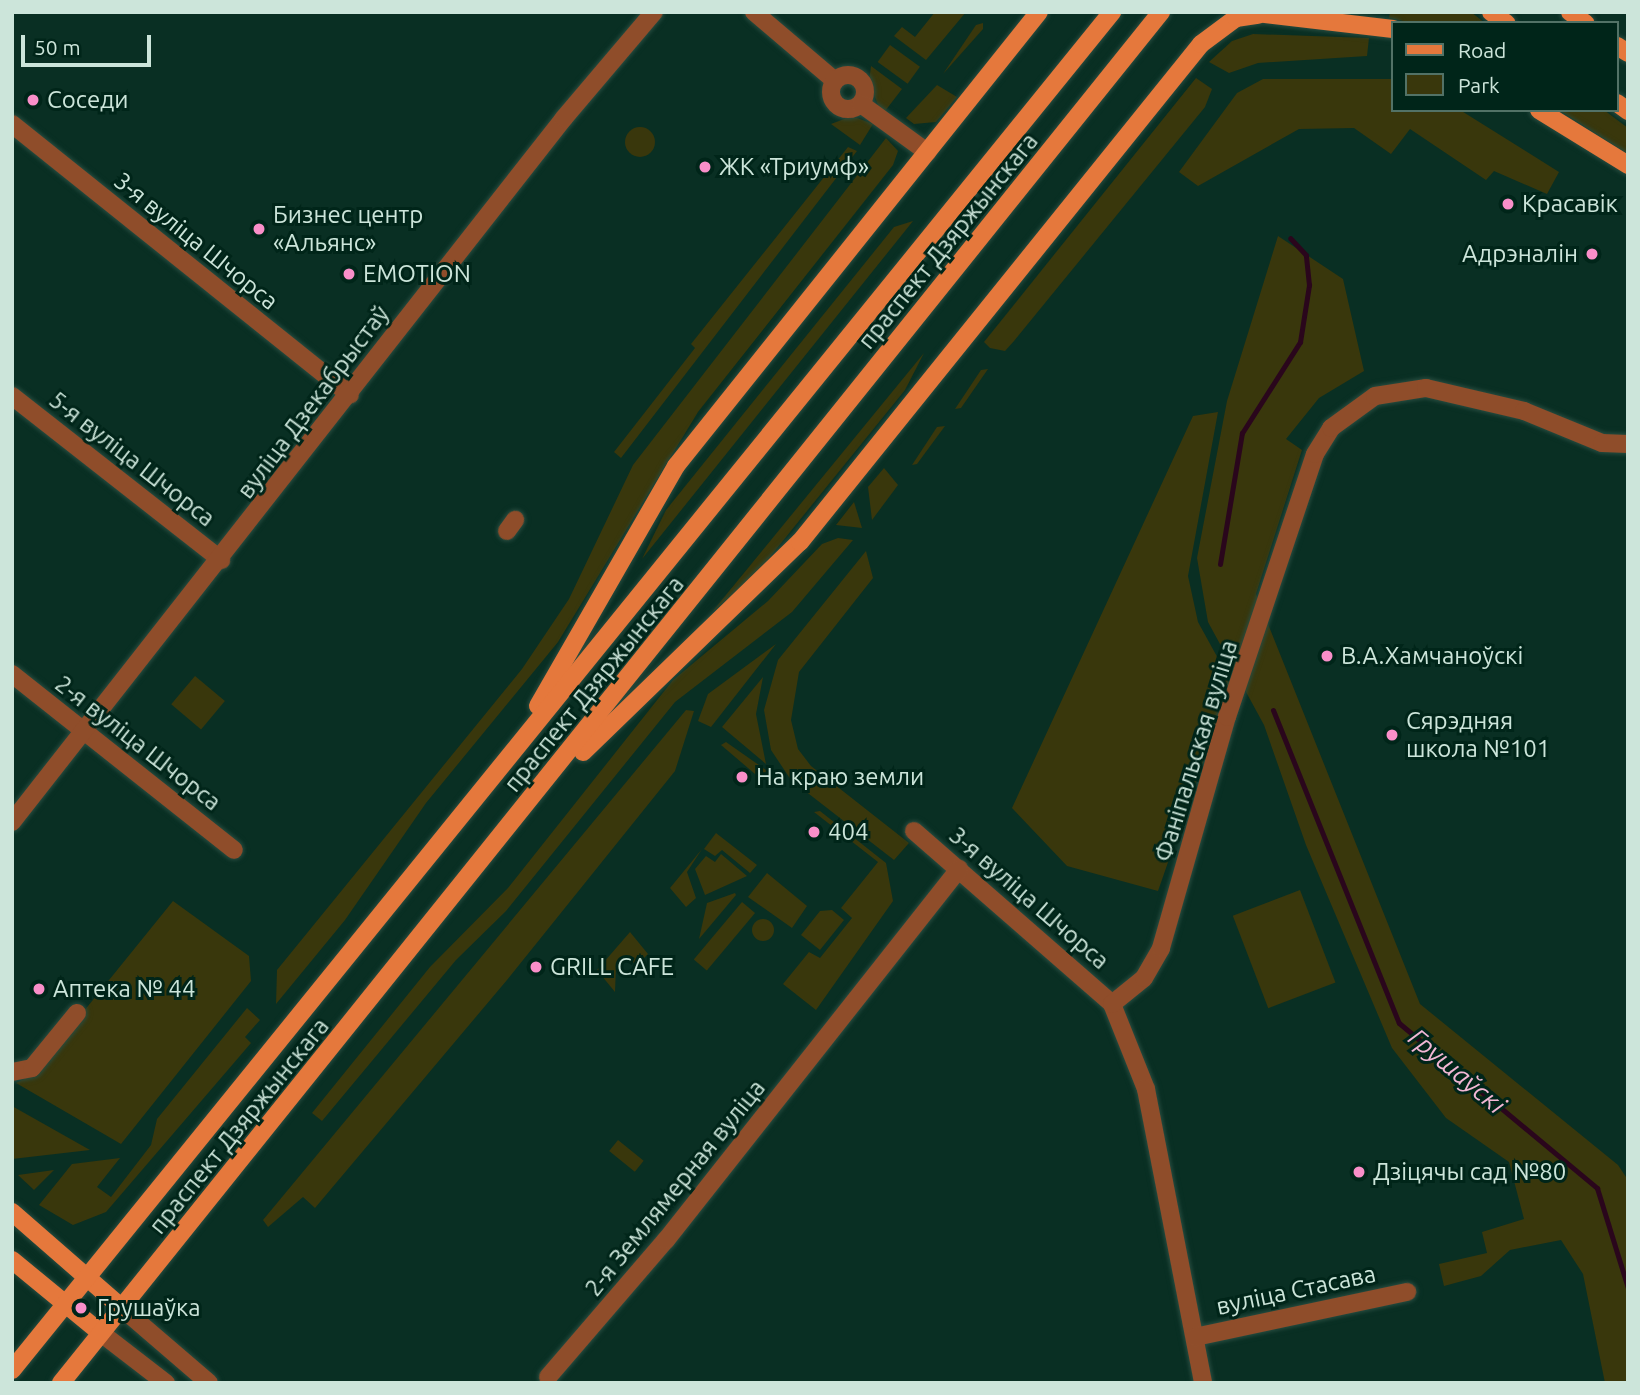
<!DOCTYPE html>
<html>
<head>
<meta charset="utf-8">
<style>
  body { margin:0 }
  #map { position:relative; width:1640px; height:1395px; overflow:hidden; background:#092f23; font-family:Ubuntu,sans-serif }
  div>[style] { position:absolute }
  .green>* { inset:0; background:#39370c; transform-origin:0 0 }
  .round { border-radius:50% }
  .stream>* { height:5px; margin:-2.5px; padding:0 2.5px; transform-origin:2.5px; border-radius:2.5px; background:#2a061c }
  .roads { filter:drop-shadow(0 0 2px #284c40) drop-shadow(0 0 2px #284c40) }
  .minor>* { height:18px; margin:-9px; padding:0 9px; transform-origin:9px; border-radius:9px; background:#8f4d2a }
  .minor>.ring { margin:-9px; padding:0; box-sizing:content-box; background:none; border:18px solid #8f4d2a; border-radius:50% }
  .major>* { height:18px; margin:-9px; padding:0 9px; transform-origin:9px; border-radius:9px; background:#e5783c }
  .dots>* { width:19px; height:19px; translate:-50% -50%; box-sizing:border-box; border:4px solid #002519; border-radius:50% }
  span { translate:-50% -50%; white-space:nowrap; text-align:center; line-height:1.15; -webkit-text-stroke:6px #002519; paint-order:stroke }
  .poi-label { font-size:24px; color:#cce5da }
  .left { translate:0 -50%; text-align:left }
  .right { translate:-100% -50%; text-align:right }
  .street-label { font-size:24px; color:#cce5da }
  .water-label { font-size:26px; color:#f2b7d5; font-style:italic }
  .frame { position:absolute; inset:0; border:14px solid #cce5da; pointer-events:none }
  .legend { position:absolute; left:1391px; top:21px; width:228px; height:91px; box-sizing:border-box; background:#002519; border:2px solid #527266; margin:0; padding:9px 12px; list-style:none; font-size:21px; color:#cce5da }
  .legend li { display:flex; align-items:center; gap:14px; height:35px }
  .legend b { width:35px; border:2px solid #527266 }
  .scale { position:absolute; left:21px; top:35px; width:130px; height:32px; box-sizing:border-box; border:4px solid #cce5da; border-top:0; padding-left:9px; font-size:21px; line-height:24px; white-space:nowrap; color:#cce5da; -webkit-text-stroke:5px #002519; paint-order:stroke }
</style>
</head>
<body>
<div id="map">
  <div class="green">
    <div style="clip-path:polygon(935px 12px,966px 12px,926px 60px,894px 36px,902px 27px,915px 37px)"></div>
    <div style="clip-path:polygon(1390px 12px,1471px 12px,1485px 23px,1413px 23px,1389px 18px)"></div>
    <div style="clip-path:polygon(983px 23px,983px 29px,943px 74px,976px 25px)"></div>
    <div style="clip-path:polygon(1253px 34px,1369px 38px,1367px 56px,1258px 63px,1229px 73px,1209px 62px,1232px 41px)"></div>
    <div style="left:890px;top:45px;width:37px;height:21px;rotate:36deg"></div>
    <div style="clip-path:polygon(871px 66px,902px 89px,882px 115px,869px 82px)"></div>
    <div style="clip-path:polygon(1196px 78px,1212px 89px,1205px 107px,1014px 341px,1005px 351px,990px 348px,984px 342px)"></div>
    <div style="clip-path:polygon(1263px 79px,1393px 79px,1393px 110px,1460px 110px,1559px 172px,1547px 194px,1494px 171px,1486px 180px,1410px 129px,1391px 154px,1354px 128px,1299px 129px,1198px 186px,1179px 172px,1237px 93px)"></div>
    <div style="clip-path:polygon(937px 85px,957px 97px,936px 122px,914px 124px,906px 118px)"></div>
    <div style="clip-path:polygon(1559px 110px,1604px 110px,1628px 128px,1628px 154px)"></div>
    <div style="clip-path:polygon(852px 116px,873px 124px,860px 145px,831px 124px)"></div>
    <div class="round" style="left:625px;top:127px;width:30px;height:30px"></div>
    <div style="clip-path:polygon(886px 138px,898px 151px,893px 165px,698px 412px,558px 642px,426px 803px,345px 920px,276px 1004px,277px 970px,522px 669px,569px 599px,633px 465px)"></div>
    <div style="clip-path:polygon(848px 147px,857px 151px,621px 458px,614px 452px,695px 348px,691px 344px)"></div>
    <div style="clip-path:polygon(913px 221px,642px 559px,666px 510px,894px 227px)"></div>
    <div style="clip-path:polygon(1278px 236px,1343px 279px,1364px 371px,1319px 398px,1286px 439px,1302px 450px,1256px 594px,1420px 1004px,1618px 1165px,1628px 1180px,1628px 1383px,1605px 1383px,1583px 1274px,1561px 1240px,1510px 1250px,1481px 1276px,1444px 1286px,1439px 1264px,1487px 1253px,1482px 1232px,1524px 1219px,1509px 1162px,1446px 1118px,1392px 1048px,1306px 845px,1264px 725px,1208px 622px,1197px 558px,1227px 401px)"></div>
    <div style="clip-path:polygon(924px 353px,905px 390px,752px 579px,712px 612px)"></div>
    <div style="clip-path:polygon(988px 369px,961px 408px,955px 409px,981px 370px)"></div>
    <div style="clip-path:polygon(1218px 412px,1188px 576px,1198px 622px,1231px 682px,1158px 891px,1067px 866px,1012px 808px,1193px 416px)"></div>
    <div style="clip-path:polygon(945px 426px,917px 464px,912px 465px,937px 427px)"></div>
    <div style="clip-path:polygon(884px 468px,898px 485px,872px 520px,868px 487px)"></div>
    <div style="clip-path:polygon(854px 502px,862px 528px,836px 525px)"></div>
    <div style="clip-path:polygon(838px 538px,853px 540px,792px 612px,675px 702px,506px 911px,456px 960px,322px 1121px,312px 1113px,430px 967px,508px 888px,673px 680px,768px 601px,822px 544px)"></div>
    <div style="clip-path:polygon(866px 551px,873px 578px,799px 672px,791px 720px,798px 749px,811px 766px,909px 843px,894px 860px,791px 780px,771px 750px,764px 710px,778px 660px)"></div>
    <div style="clip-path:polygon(776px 644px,711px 727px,698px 721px,708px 694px)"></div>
    <div style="left:195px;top:676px;width:39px;height:37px;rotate:40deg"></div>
    <div style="clip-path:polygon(763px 677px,756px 714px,766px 764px,722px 727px)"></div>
    <div style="clip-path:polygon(686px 710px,694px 711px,675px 771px,507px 980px,315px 1208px,303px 1197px,268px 1227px,263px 1220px)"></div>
    <div style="clip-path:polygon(726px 742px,766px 770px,769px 777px,755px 774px,721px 745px)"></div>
    <div style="clip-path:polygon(820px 811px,886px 863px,893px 901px,816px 1010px,783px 984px,809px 952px,820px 958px,852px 918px,841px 908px,878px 862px,814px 812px)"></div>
    <div style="clip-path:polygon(716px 833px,757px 865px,750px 873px,722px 850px,715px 856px,704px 849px)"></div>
    <div style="clip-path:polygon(702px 849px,687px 872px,696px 898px,686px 907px,670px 888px)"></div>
    <div style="clip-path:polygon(721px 854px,747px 876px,705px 895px,695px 869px,706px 856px,715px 862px)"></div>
    <div style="clip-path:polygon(767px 873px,807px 906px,792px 928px,748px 897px)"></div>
    <div style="left:1300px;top:890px;width:99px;height:72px;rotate:69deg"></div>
    <div style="clip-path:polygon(735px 893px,736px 895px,699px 939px,707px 903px)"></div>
    <div style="clip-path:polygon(173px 901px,249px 956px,251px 981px,121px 1144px,16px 1083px,33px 1074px)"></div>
    <div style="left:742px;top:902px;width:17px;height:75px;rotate:40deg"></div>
    <div style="clip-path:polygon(832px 910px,844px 920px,820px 950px,801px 935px,820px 911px)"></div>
    <div class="round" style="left:752px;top:919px;width:22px;height:22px"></div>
    <div style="clip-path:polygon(630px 932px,648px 954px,638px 964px,626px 960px,616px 967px,615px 992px,597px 970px)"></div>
    <div style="clip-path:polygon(247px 1008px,260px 1020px,245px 1037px,251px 1043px,106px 1212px,73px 1225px,39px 1205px,72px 1164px,120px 1158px,97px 1187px,111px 1197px,151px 1145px,157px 1119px)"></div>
    <div style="clip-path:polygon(12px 1106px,90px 1150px,12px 1159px)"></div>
    <div style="left:618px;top:1140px;width:33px;height:14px;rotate:39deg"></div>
    <div style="clip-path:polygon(54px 1170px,34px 1190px,18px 1175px)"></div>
  </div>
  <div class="stream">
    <div style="left:1220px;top:564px;width:133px;rotate:-80.5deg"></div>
    <div style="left:1242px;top:433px;width:108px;rotate:-57.5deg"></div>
    <div style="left:1300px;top:342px;width:58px;rotate:-81deg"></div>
    <div style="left:1309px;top:285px;width:30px;rotate:-96deg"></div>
    <div style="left:1306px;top:255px;width:23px;rotate:-133deg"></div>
    <div style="left:1273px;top:710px;width:337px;rotate:68.1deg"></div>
    <div style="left:1399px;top:1023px;width:258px;rotate:39.8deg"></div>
    <div style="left:1597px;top:1188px;width:105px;rotate:72.8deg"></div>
  </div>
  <div class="roads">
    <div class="minor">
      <div style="left:754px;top:12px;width:106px;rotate:40.4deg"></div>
      <div class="ring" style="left:831px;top:75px;width:16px;height:16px"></div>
      <div style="left:861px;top:104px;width:82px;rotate:36deg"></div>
      <div style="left:12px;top:124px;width:433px;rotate:38.7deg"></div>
      <div style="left:12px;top:396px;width:266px;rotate:38.1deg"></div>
      <div style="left:507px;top:531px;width:14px;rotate:-54deg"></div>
      <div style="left:12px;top:674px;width:283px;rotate:38.4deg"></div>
      <div style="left:12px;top:822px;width:895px;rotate:-51.9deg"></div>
      <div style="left:564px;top:118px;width:139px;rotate:-49.7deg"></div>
      <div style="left:914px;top:831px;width:263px;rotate:41.1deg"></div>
      <div style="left:1112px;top:1004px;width:92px;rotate:68.2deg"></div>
      <div style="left:1146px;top:1089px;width:299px;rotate:79deg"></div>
      <div style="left:1112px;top:1004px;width:41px;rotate:-39.1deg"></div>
      <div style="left:1144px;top:978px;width:34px;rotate:-60deg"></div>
      <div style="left:1161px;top:948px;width:240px;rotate:-74.1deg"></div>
      <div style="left:1227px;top:717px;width:277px;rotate:-71.5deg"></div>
      <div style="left:1315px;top:454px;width:31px;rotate:-58deg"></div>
      <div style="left:1331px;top:428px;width:54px;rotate:-36deg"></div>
      <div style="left:1375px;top:396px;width:52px;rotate:-8.9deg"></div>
      <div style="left:1426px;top:388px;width:101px;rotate:13.2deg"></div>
      <div style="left:1524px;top:411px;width:84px;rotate:22.3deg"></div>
      <div style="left:1602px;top:443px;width:26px;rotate:2deg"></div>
      <div style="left:12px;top:1072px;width:20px;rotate:-11deg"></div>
      <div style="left:32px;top:1068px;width:71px;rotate:-50.7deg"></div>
      <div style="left:123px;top:1309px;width:113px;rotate:40.7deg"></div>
      <div style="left:101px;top:1333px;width:82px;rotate:37.6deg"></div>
      <div style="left:1195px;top:1337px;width:217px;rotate:-12deg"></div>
      <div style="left:548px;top:1377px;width:181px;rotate:-49.3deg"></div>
      <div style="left:666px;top:1240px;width:473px;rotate:-51.7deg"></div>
    </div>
    <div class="major">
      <div style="left:1248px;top:12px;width:146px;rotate:6.7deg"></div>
      <div style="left:1491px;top:12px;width:19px;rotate:36deg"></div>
      <div style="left:1570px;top:12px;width:19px;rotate:36deg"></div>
      <div style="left:1617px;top:46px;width:13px;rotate:32deg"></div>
      <div style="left:1617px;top:103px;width:14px;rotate:36deg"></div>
      <div style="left:1539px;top:110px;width:105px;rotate:31.7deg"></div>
      <div style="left:538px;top:706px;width:277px;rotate:-60.1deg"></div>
      <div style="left:676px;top:466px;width:581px;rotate:-51.36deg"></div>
      <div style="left:583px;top:752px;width:302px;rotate:-44.1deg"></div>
      <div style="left:800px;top:542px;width:639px;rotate:-51.16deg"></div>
      <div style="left:1201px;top:44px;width:44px;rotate:-36.6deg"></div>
      <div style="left:1236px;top:18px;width:22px;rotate:-8deg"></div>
      <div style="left:12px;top:1212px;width:147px;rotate:41.1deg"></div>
      <div style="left:12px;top:1260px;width:115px;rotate:39.4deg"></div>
      <div style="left:12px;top:1370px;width:1748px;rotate:-50.99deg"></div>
      <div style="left:61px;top:1383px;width:1758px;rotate:-51.26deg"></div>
    </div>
  </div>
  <div class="dots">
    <div style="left:33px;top:100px;background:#f98fc9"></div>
    <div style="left:705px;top:167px;background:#f98fc9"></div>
    <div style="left:1508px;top:204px;background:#f98fc9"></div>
    <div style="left:259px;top:229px;background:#f98fc9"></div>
    <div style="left:1592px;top:254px;background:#f98fc9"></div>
    <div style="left:349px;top:274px;background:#f98fc9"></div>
    <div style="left:1327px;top:656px;background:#f98fc9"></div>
    <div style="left:1392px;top:735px;background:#f98fc9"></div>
    <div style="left:742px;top:777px;background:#f98fc9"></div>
    <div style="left:814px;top:832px;background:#f98fc9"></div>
    <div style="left:536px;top:967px;background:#f98fc9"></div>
    <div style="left:39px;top:989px;background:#f98fc9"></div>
    <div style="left:1359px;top:1172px;background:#f98fc9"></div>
    <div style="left:81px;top:1308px;background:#f98fc9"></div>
  </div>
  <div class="poi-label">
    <span class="left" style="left:47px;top:100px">Соседи</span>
    <span class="left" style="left:719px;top:167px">ЖК «Триумф»</span>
    <span class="left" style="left:1522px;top:204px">Красавік</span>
    <span class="left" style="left:273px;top:229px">Бизнес центр<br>«Альянс»</span>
    <span class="right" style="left:1578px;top:254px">Адрэналін</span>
    <span class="left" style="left:363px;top:274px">EMOTION</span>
    <span class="left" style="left:1341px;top:656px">В.А.Хамчаноўскі</span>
    <span class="left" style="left:1406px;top:735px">Сярэдняя<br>школа №101</span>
    <span class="left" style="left:756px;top:777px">На краю земли</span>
    <span class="left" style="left:828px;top:832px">404</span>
    <span class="left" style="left:550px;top:967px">GRILL CAFE</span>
    <span class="left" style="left:53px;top:989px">Аптека № 44</span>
    <span class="left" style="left:1373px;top:1172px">Дзіцячы сад №80</span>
    <span class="left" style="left:97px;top:1308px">Грушаўка</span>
  </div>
  <div class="street-label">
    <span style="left:196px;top:241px;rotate:39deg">3-я вуліца Шчорса</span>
    <span style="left:948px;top:241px;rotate:-51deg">праспект Дзяржынскага</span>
    <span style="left:313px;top:402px;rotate:-53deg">вуліца Дзекабрыстаў</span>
    <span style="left:132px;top:459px;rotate:38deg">5-я вуліца Шчорса</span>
    <span style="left:594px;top:684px;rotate:-51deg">праспект Дзяржынскага</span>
    <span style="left:138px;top:743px;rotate:38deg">2-я вуліца Шчорса</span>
    <span style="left:1196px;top:751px;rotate:-73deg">Фаніпальская вуліца</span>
    <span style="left:1029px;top:898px;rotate:41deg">3-я вуліца Шчорса</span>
    <span style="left:239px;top:1126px;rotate:-51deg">праспект Дзяржынскага</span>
    <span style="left:675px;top:1188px;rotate:-51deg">2-я Землямерная вуліца</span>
    <span style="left:1296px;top:1290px;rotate:-12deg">вуліца Стасава</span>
  </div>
  <div class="water-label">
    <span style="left:1457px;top:1071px;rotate:40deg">Грушаўскі</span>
  </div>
  <div class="frame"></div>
  <ul class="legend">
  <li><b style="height:9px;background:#e5783c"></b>Road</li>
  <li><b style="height:19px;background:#39370c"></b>Park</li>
  </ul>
  <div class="scale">50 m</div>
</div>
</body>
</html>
